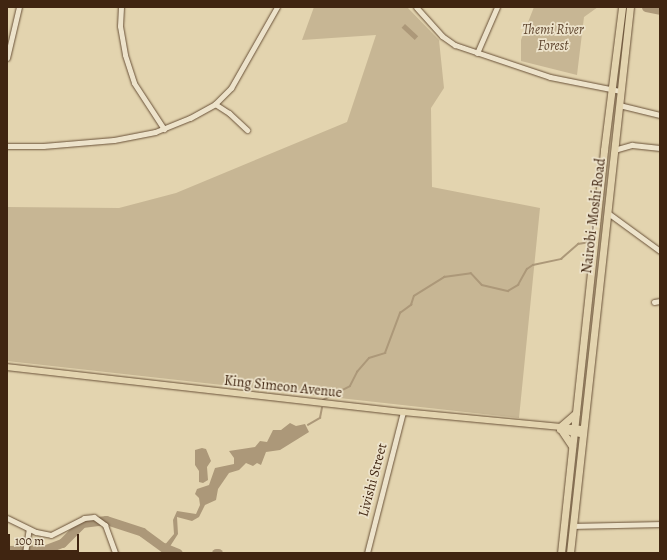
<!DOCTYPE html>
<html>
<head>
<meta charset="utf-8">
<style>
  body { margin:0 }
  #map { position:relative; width:667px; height:560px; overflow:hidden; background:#e3d4af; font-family:Alegreya,serif }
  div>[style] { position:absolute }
  .green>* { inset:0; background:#c7b694 }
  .water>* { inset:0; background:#ac9879; transform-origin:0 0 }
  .stream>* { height:1.5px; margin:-0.75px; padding:0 0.75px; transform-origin:0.75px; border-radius:0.75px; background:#ac9879 }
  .river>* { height:9px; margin:-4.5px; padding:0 4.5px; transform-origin:4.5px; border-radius:4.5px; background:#ac9879 }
  .roads { filter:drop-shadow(0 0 1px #695138) drop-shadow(0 0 1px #695138) }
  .minor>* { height:5px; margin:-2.5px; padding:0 2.5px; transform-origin:2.5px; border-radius:2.5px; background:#ede3cb }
  .major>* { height:6px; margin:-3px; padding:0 3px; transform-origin:3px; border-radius:3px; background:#e3d4af }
  .highway>* { height:7px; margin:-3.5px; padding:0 3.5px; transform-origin:3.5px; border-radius:3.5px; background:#e3d4af }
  span { translate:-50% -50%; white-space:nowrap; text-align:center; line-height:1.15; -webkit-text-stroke:3.5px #ede3cb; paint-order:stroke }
  .park-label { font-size:14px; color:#624932; font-style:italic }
  .street-label { font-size:14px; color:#402511 }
  .frame { position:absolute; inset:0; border:8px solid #402511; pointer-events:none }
  .scale { position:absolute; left:8px; top:534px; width:71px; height:18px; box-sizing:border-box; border:2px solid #402511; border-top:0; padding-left:5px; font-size:12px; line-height:14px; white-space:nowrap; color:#402511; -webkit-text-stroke:3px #ede3cb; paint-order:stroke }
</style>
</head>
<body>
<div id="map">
  <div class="green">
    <div style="clip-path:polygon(314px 7px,407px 7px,439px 40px,444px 88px,431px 108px,432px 187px,540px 208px,519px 418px,7px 361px,7px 207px,119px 208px,176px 193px,347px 122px,376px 35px,302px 40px)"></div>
    <div style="clip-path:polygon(534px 7px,598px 7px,584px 17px,577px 75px,521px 61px,521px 40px)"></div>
  </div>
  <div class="water">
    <div style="left:405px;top:24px;width:18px;height:5px;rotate:43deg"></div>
    <div style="clip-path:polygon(290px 423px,296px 426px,305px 424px,309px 432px,280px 450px,266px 452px,261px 465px,257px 463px,253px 466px,246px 463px,239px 470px,229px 473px,218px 489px,216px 500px,205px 505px,199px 517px,192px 521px,177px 517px,178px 534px,169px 548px,163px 547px,174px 534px,173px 520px,177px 511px,196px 514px,200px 505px,199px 498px,195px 494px,197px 489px,209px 485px,215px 468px,234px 464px,234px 458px,229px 451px,255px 447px,260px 441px,267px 442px,273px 430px,281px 430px)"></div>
    <div style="clip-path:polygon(202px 448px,206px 449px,211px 461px,207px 467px,208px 480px,203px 483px,199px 482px,199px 471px,195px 465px,195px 450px)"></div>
  </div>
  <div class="stream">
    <div style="left:323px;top:400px;width:30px;rotate:-27deg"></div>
    <div style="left:350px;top:386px;width:16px;rotate:-63deg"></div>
    <div style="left:357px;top:372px;width:18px;rotate:-49deg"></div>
    <div style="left:369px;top:358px;width:17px;rotate:-17deg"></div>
    <div style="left:385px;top:353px;width:43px;rotate:-69.4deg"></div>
    <div style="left:400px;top:313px;width:14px;rotate:-36deg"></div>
    <div style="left:411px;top:305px;width:9px;rotate:-72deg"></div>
    <div style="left:414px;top:296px;width:36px;rotate:-32deg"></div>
    <div style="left:444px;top:277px;width:27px;rotate:-8deg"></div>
    <div style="left:471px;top:273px;width:16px;rotate:47deg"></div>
    <div style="left:482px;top:285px;width:27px;rotate:13deg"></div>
    <div style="left:508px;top:291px;width:12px;rotate:-31deg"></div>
    <div style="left:518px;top:285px;width:18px;rotate:-61deg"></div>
    <div style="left:527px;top:269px;width:7px;rotate:-34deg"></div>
    <div style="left:533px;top:265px;width:29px;rotate:-12deg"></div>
    <div style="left:561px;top:259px;width:23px;rotate:-41deg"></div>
    <div style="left:578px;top:244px;width:12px;rotate:-9deg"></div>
    <div style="left:308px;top:425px;width:14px;rotate:-30deg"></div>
    <div style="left:320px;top:418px;width:10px;rotate:-79deg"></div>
  </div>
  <div class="river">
    <div style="left:646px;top:7px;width:14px;rotate:12deg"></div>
    <div style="left:7px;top:550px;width:39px;rotate:-1deg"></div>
    <div style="left:46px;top:549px;width:17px;rotate:-21deg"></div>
    <div style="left:62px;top:543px;width:28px;rotate:-45deg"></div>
    <div style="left:82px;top:523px;width:24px;rotate:-7deg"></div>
    <div style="left:106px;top:520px;width:38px;rotate:18deg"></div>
    <div style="left:142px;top:532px;width:26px;rotate:36deg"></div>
    <div style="left:163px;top:547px;width:16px;rotate:22deg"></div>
    <div style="left:216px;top:553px;width:2px"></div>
  </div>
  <div class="roads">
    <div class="minor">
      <div style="left:121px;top:7px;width:19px;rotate:93deg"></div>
      <div style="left:120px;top:26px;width:29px;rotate:80deg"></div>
      <div style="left:125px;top:55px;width:29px;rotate:72deg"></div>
      <div style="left:134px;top:83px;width:55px;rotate:56.9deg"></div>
      <div style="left:416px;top:7px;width:39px;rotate:48deg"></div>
      <div style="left:442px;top:36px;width:16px;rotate:35deg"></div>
      <div style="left:455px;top:45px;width:100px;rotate:18.6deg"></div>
      <div style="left:550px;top:77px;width:71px;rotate:11.3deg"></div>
      <div style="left:477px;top:53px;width:50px;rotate:-66.5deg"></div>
      <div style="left:7px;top:58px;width:52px;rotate:-76.8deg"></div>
      <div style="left:215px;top:104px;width:17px;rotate:33deg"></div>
      <div style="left:229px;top:113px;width:25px;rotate:43deg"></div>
      <div style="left:619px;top:105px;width:42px;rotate:13.7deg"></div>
      <div style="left:7px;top:146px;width:36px"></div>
      <div style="left:43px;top:146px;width:71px;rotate:-4.8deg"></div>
      <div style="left:114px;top:140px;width:42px;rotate:-11deg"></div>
      <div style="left:155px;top:132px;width:38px;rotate:-22deg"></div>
      <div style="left:190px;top:118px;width:29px;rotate:-29deg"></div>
      <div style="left:215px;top:104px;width:23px;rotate:-45deg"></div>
      <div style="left:231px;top:88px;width:93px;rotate:-60.4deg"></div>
      <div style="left:614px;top:150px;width:19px;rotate:-16deg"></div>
      <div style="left:632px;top:145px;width:28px;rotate:6deg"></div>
      <div style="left:608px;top:213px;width:64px;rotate:36.2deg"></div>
      <div style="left:654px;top:302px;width:6px;rotate:-9deg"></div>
      <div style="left:7px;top:518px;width:32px;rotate:26deg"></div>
      <div style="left:36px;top:532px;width:15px;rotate:11deg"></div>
      <div style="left:51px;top:535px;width:37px;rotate:-27deg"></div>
      <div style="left:84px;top:518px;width:10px;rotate:-6deg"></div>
      <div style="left:94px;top:517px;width:14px;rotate:36deg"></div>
      <div style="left:105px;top:525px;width:30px;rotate:70deg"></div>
      <div style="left:573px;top:526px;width:87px;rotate:-1.3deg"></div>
      <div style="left:25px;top:553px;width:24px;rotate:-81deg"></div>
      <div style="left:367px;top:553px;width:146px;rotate:-75.7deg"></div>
    </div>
    <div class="major">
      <div style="left:7px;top:367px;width:399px;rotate:6.5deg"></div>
      <div style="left:403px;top:412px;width:180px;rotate:5.4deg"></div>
      <div style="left:560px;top:430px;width:21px;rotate:11deg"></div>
    </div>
    <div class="highway">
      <div style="left:560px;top:427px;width:21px;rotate:-41deg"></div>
      <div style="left:562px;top:431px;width:18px;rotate:56deg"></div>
      <div style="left:561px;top:553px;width:405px;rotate:-83.9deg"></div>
      <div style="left:604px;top:150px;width:144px;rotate:-82.8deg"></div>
      <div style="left:570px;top:553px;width:549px;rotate:-83.73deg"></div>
    </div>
  </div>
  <div class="park-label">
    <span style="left:553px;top:38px">Themi River<br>Forest</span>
  </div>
  <div class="street-label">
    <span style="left:594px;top:216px;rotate:-83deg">Nairobi-Moshi Road</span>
    <span style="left:283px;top:387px;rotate:6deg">King Simeon Avenue</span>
    <span style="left:373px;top:480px;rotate:-75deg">Livishi Street</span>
  </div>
  <div class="frame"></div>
  <div class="scale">100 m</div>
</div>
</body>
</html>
